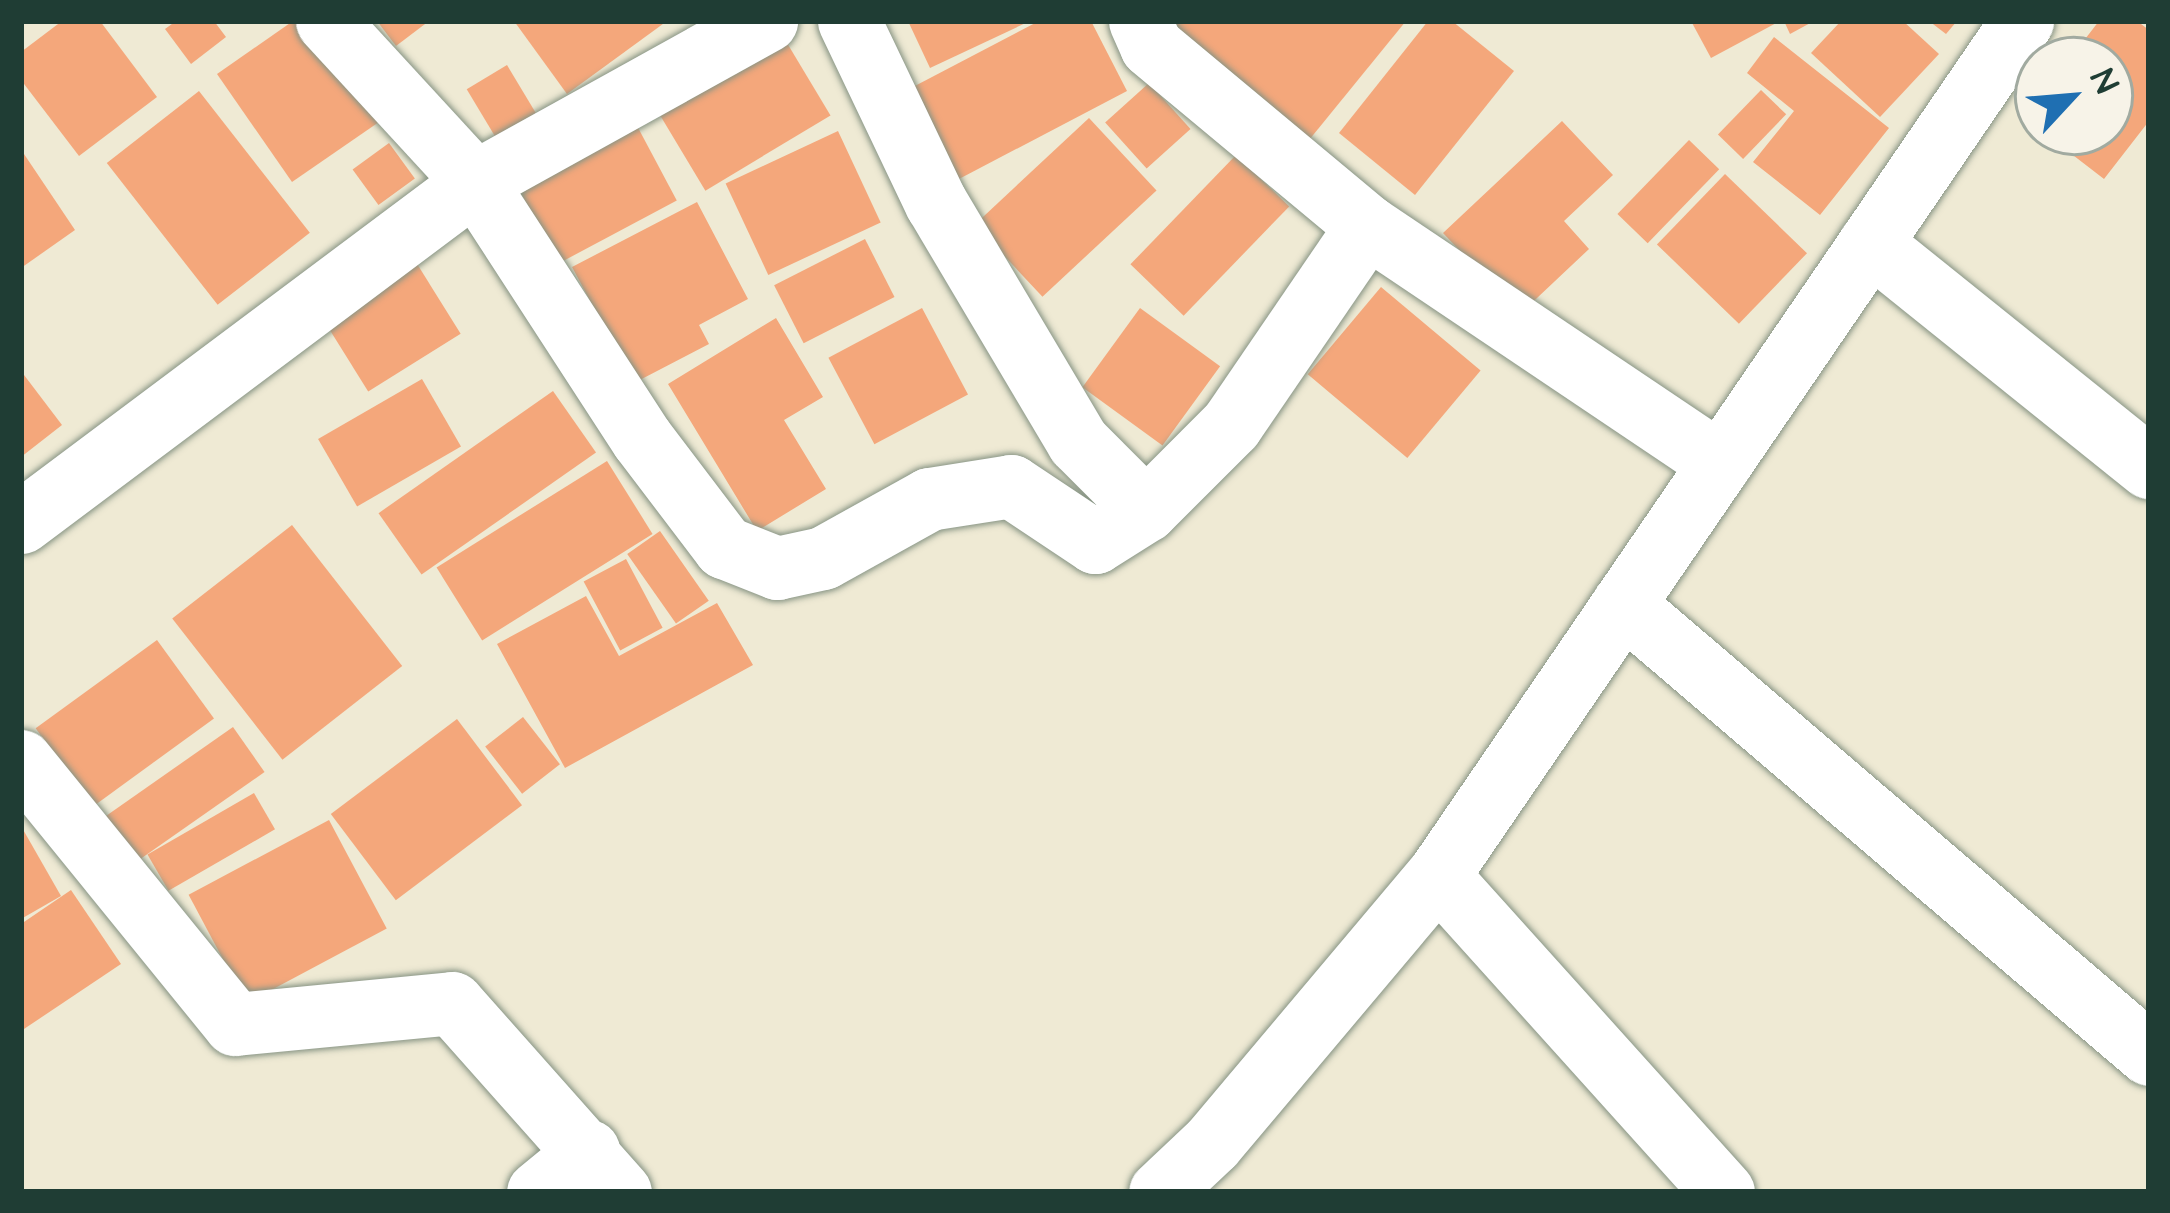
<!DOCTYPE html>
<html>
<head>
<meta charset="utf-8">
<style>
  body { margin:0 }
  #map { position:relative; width:2170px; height:1213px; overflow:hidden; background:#efead4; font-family:"Architects Daughter",sans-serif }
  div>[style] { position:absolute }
  .building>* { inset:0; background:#f4a77b; transform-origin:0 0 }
  .roads { filter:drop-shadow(0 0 3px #879484) drop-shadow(0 0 3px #879484) }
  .minor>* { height:63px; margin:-31.5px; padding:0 31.5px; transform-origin:31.5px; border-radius:31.5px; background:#fff }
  span { translate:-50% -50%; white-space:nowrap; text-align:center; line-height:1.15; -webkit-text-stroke:9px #f7f3e8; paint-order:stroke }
  .frame { position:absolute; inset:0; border:24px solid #1f3d34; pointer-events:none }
  .north { position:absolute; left:2014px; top:36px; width:120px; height:120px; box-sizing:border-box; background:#f7f3e8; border:3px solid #a1aaa0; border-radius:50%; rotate:64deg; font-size:33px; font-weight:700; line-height:48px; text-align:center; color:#1f3d34 }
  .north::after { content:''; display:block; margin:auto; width:42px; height:54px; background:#1f6fb2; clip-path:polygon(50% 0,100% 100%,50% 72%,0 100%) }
</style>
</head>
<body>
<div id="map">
  <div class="building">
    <div style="clip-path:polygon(62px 21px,100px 21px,157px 97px,79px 156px,21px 80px,21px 52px)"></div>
    <div style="clip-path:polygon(176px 21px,214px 21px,226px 37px,191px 64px,165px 29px)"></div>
    <div style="clip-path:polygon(293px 21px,309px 21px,379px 122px,292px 182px,217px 74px)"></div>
    <div style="clip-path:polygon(377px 21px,429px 21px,396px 46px)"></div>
    <div style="clip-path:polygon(514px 21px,667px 21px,567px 94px)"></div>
    <div style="clip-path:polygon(908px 21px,1030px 21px,930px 68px)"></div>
    <div style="clip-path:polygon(1039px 21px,1091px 21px,1127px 91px,959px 179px,911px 88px)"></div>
    <div style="clip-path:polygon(1170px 21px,1406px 21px,1305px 145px)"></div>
    <div style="clip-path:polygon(1428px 21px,1452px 21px,1514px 71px,1415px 195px,1339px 133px)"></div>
    <div style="clip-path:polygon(1691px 21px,1780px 21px,1711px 58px)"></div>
    <div style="clip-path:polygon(1784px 21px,1814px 21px,1790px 34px)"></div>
    <div style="clip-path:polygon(1841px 21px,1903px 21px,1939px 54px,1880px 117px,1811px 53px)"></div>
    <div style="clip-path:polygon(1929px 21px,1957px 21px,1946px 34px)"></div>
    <div style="clip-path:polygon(2099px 21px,2137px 21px,2149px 30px,2149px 121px,2104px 179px,2043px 132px,2110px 132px,2110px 60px,2069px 60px)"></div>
    <div style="left:778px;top:28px;width:102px;height:146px;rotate:59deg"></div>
    <div style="clip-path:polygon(1774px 37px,1889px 128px,1820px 215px,1753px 162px,1794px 111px,1747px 73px)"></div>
    <div style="left:507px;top:65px;width:56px;height:47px;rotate:59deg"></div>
    <div style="left:1149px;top:83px;width:62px;height:59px;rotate:48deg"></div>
    <div style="left:1761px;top:90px;width:35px;height:62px;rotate:44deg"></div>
    <div style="left:199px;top:91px;width:180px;height:117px;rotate:52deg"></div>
    <div style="clip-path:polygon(2038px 99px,2038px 128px,2024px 117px)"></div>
    <div style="left:1089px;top:118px;width:99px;height:156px;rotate:47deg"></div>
    <div style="clip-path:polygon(1562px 121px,1613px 175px,1564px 221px,1589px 249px,1520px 314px,1443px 233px)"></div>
    <div style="left:635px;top:122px;width:89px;height:134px;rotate:62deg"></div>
    <div style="left:838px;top:131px;width:101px;height:124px;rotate:65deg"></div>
    <div style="left:1689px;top:140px;width:42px;height:103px;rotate:44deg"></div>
    <div style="left:389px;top:143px;width:44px;height:45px;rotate:54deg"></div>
    <div style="clip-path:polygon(24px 154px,75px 230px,21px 268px,21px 157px)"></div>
    <div style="left:1236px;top:155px;width:74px;height:152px;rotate:44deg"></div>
    <div style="left:1725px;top:174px;width:114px;height:98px;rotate:44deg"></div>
    <div style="clip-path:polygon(697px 202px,748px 299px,699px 325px,709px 344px,634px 383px,572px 267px)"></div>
    <div style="left:865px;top:239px;width:65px;height:102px;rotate:63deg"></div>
    <div style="left:414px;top:259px;width:88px;height:109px;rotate:58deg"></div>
    <div style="left:1381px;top:287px;width:130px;height:114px;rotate:40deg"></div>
    <div style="left:922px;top:308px;width:98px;height:106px;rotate:62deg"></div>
    <div style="left:1140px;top:308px;width:99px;height:98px;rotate:36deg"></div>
    <div style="clip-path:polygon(776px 318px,823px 397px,784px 420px,826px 489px,757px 531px,668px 384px)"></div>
    <div style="clip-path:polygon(21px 371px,62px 425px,21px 457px)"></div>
    <div style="left:422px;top:379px;width:78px;height:120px;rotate:60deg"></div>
    <div style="left:553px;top:391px;width:75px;height:213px;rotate:55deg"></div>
    <div style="left:607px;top:461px;width:86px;height:201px;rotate:58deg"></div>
    <div style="left:292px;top:525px;width:179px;height:152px;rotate:52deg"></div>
    <div style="left:660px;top:531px;width:85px;height:40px;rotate:55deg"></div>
    <div style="left:626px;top:559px;width:78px;height:48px;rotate:62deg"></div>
    <div style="clip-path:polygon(586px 596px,619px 656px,717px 603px,753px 665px,565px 768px,497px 644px)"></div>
    <div style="left:157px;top:640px;width:97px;height:150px;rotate:54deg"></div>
    <div style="left:523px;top:717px;width:60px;height:48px;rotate:52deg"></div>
    <div style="left:457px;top:719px;width:108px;height:158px;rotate:53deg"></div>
    <div style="left:233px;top:727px;width:55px;height:159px;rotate:55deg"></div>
    <div style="left:254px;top:793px;width:42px;height:123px;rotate:60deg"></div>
    <div style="left:329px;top:820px;width:123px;height:159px;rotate:62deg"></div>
    <div style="clip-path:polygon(21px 826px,61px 896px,21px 919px)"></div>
    <div style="clip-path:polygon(71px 890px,121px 964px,21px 1031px,21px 924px)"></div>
  </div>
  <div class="roads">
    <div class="minor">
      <div style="left:327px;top:21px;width:219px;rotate:47.4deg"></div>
      <div style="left:475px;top:182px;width:306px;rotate:57deg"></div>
      <div style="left:642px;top:439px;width:136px;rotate:52.8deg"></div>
      <div style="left:724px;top:547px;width:57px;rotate:21.6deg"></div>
      <div style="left:777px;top:568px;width:47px;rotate:-12.3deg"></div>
      <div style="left:823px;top:558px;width:121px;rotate:-29.1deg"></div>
      <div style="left:929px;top:499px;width:83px;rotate:-9deg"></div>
      <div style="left:1011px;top:486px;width:101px;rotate:33.7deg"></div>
      <div style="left:1095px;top:542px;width:60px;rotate:-32.1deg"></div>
      <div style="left:1146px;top:510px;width:120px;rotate:-45deg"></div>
      <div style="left:1231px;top:425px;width:241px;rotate:-55.7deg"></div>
      <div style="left:849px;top:21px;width:202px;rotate:64.5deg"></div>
      <div style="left:936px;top:203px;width:278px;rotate:59.3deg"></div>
      <div style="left:1078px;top:442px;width:96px;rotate:45deg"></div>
      <div style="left:1140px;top:21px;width:27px;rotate:66deg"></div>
      <div style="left:1151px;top:46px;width:281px;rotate:39.8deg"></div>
      <div style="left:1367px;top:226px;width:425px;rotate:33.9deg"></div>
      <div style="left:1870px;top:243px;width:358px;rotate:38.8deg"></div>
      <div style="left:21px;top:522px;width:567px;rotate:-36.83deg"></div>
      <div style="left:475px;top:182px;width:333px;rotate:-29deg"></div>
      <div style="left:1623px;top:604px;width:692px;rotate:40.55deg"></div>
      <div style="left:21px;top:761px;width:339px;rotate:50.9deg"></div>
      <div style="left:235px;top:1024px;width:218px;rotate:-5.5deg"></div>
      <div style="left:452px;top:1003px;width:253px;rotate:48.4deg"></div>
      <div style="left:538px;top:1192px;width:65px;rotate:-39.4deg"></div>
      <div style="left:1160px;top:1192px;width:71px;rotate:-43.3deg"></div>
      <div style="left:1212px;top:1143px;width:351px;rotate:-49.9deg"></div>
      <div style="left:1723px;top:1192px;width:426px;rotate:-132deg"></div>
      <div style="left:1438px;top:875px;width:1035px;rotate:-55.63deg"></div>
    </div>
  </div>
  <div class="frame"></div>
  <div class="north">N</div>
</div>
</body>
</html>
